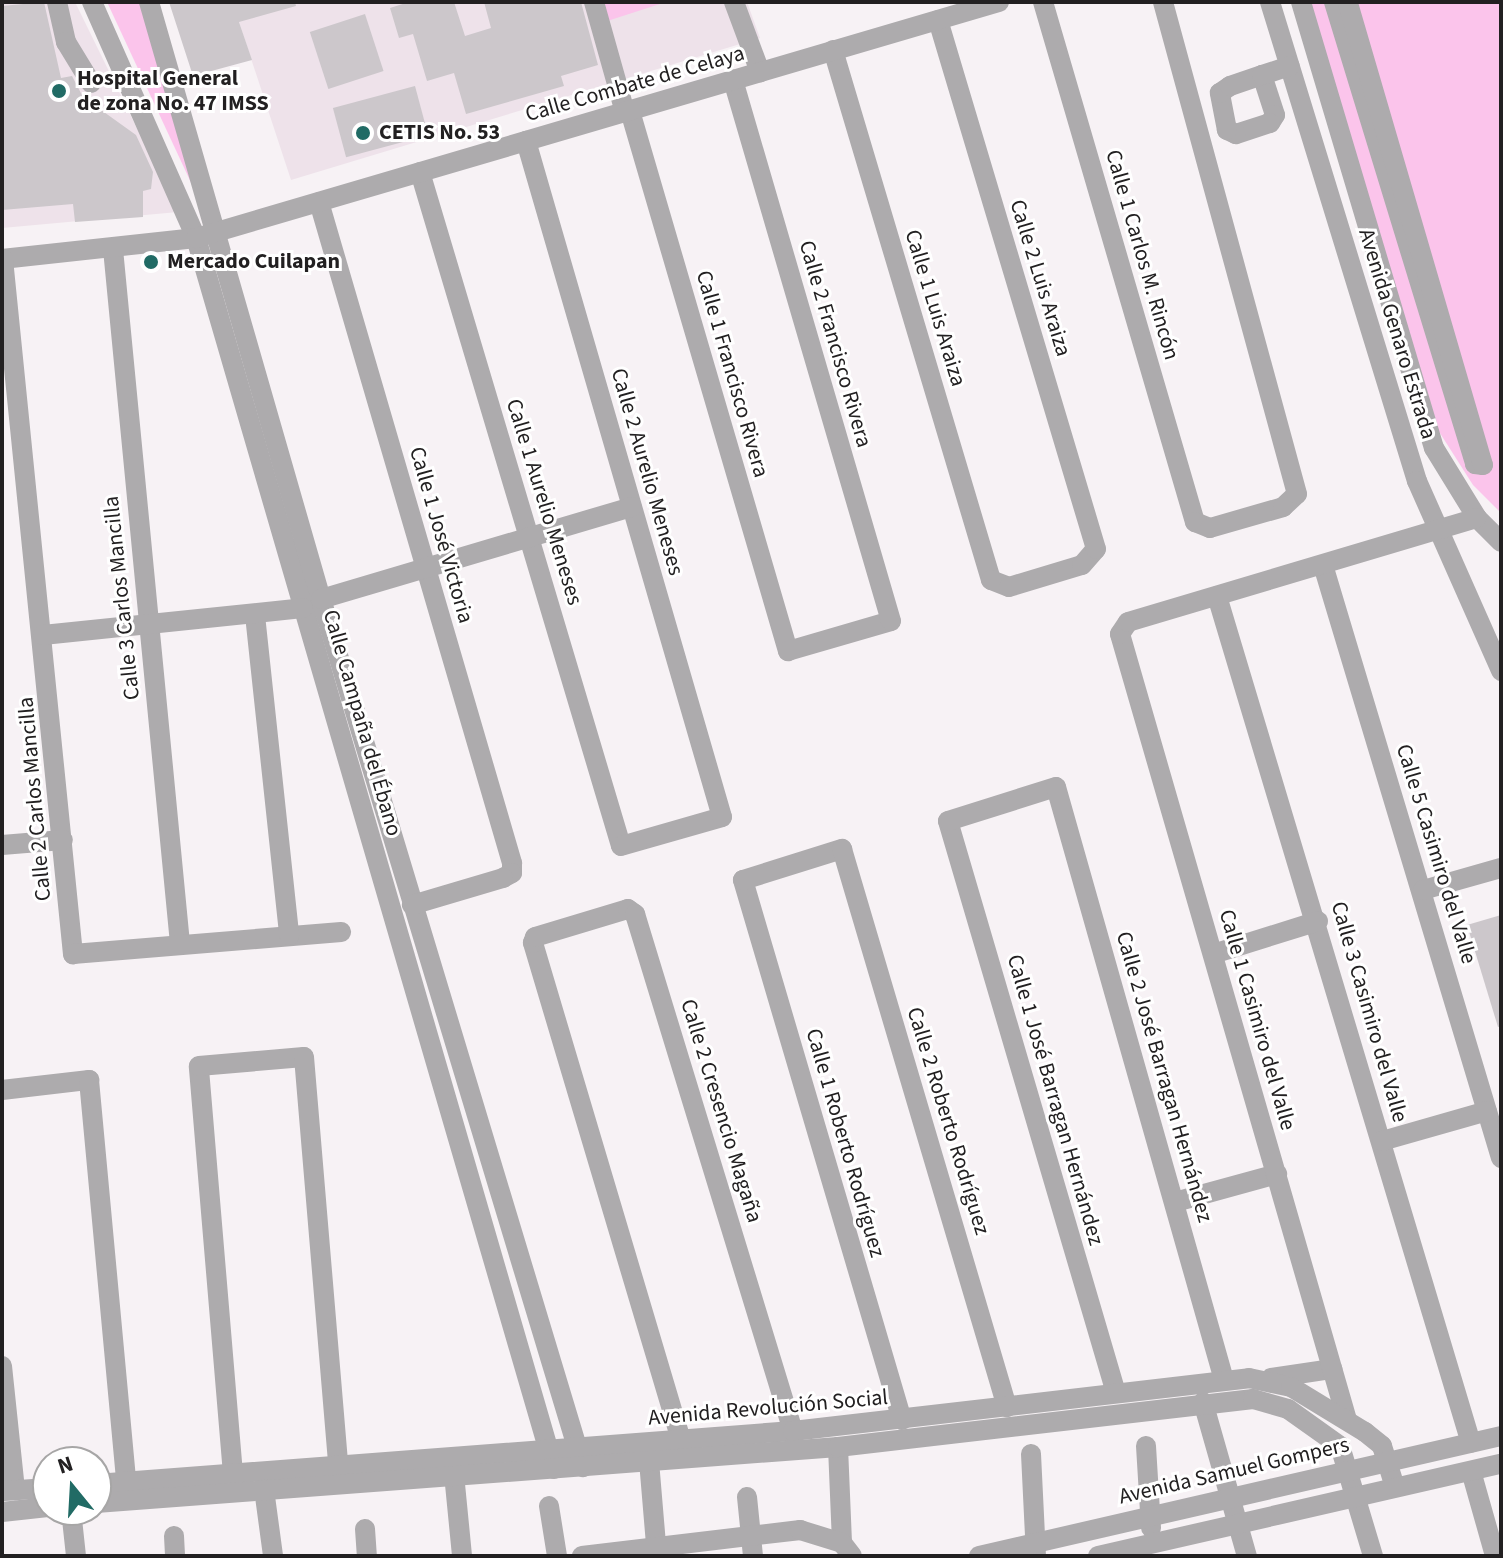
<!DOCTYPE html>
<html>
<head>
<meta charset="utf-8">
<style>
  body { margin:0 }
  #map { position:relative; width:1503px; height:1558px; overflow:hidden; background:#f7f2f5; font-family:"Source Sans 3",sans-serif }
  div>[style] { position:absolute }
  .built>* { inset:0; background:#eee2ea }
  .green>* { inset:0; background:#fbc4eb }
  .building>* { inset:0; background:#ccc7cb; transform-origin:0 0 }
  .minor>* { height:20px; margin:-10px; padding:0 10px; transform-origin:10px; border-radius:10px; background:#adabad }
  .dots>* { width:22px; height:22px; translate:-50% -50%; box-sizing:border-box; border:4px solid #fff; border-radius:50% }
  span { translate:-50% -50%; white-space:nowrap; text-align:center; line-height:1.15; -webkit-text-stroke:6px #fff; paint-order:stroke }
  .poi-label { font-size:22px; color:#222021; font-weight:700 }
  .left { translate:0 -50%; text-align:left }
  .street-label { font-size:22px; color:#222021 }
  .frame { position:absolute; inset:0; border:4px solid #222021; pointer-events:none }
  .north { position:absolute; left:32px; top:1446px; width:80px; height:80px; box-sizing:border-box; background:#fff; border:2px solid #a7a6a6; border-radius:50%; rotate:342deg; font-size:22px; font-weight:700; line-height:32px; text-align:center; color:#222021 }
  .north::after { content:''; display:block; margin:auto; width:28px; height:36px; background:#216b65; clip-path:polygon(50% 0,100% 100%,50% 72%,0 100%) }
</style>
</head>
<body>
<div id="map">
  <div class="built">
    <div style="clip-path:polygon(2px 2px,75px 2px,178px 212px,2px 228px)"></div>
    <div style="clip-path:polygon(169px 2px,747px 2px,760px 38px,291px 180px,239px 22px)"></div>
  </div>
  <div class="green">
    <div style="clip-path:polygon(107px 2px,141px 2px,200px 202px)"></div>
    <div style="clip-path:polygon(588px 2px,666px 2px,595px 25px)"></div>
    <div style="clip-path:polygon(1310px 2px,1501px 2px,1501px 513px,1473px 485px,1438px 430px)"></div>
  </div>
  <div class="building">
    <div style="clip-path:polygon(44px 2px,61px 78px,72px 76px,83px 97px,136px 135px,153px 172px,151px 189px,143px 191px,143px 217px,75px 222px,73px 204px,2px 210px,2px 6px)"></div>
    <div style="clip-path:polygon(169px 2px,295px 2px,296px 6px,239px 22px,252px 60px,193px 76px)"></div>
    <div style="clip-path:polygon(409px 2px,454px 2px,465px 36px,491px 28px,484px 2px,581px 2px,598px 65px,561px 76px,564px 86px,466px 114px,454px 73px,427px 81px,413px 34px,399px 38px,390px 8px)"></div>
    <div style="left:365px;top:14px;width:60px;height:58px;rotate:72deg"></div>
    <div style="left:415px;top:86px;width:51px;height:85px;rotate:75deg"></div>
    <div style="clip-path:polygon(1501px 915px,1501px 1026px,1498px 1027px,1467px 925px)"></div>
  </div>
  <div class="minor">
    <div style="left:57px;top:2px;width:41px;rotate:77.3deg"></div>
    <div style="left:66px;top:42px;width:48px;rotate:58.6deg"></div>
    <div style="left:92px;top:2px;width:258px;rotate:66.2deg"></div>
    <div style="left:196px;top:238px;width:1282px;rotate:73.78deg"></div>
    <div style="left:149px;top:2px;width:621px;rotate:73.93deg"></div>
    <div style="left:321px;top:599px;width:907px;rotate:73.2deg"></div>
    <div style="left:594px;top:2px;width:114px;rotate:74.3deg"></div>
    <div style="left:734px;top:2px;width:75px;rotate:69.6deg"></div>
    <div style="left:1043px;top:2px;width:542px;rotate:73.71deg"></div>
    <div style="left:1195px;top:522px;width:16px;rotate:22deg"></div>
    <div style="left:1210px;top:528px;width:76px;rotate:-16deg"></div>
    <div style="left:1283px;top:507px;width:19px;rotate:-43deg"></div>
    <div style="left:1297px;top:494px;width:510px;rotate:-105.24deg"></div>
    <div style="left:1270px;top:2px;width:501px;rotate:72.94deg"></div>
    <div style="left:1417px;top:481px;width:208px;rotate:66.1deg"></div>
    <div style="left:1301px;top:2px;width:465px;rotate:73.4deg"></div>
    <div style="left:1434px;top:448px;width:82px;rotate:58.4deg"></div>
    <div style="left:1477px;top:518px;width:34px;rotate:45deg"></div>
    <div style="left:1334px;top:2px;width:483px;rotate:73deg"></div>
    <div style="left:1475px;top:464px;width:8px;rotate:7deg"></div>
    <div style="left:1483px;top:465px;width:482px;rotate:-106.3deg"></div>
    <div style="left:833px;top:50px;width:553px;rotate:73.4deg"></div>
    <div style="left:991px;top:580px;width:19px;rotate:21deg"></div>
    <div style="left:1009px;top:587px;width:76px;rotate:-16.8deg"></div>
    <div style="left:1082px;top:565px;width:21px;rotate:-49deg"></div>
    <div style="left:1096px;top:549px;width:552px;rotate:-106.63deg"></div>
    <div style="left:1262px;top:75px;width:42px;rotate:72deg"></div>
    <div style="left:1275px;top:115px;width:9px;rotate:122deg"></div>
    <div style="left:1270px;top:123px;width:36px;rotate:162deg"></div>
    <div style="left:1236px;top:134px;width:10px;rotate:-156deg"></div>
    <div style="left:1227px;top:130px;width:38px;rotate:-101deg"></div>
    <div style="left:1220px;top:93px;width:12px;rotate:-35deg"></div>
    <div style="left:1230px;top:86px;width:34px;rotate:-19deg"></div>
    <div style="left:1262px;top:75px;width:29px;rotate:-18deg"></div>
    <div style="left:630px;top:111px;width:563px;rotate:73.69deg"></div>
    <div style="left:788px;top:651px;width:107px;rotate:-16.2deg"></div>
    <div style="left:891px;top:621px;width:564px;rotate:-106.28deg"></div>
    <div style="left:420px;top:172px;width:703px;rotate:73.39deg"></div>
    <div style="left:621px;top:846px;width:105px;rotate:-16deg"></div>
    <div style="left:722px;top:817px;width:704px;rotate:-106.17deg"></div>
    <div style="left:319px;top:202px;width:689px;rotate:73.72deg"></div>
    <div style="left:512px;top:863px;width:10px;rotate:90deg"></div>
    <div style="left:512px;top:873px;width:10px;rotate:151deg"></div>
    <div style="left:503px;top:878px;width:95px;rotate:163.5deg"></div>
    <div style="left:113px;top:249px;width:697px;rotate:84.49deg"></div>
    <div style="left:2px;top:259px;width:195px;rotate:-6.2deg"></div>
    <div style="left:196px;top:238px;width:837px;rotate:-16.38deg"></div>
    <div style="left:3px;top:259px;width:699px;rotate:84.25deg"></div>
    <div style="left:73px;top:954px;width:269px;rotate:-4.7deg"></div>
    <div style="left:1323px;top:565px;width:619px;rotate:73.29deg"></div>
    <div style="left:1217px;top:596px;width:884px;rotate:73.31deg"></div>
    <div style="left:321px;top:599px;width:324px;rotate:-16.5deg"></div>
    <div style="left:255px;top:615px;width:322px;rotate:83.9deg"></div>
    <div style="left:43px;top:635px;width:261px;rotate:-5.9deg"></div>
    <div style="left:2px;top:845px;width:61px;rotate:-4.7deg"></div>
    <div style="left:1423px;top:890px;width:81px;rotate:-15.8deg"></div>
    <div style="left:1213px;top:954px;width:110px;rotate:-17.4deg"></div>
    <div style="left:2px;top:1090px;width:88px;rotate:-6.6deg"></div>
    <div style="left:89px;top:1080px;width:403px;rotate:84.7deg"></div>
    <div style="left:1382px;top:1141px;width:109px;rotate:-15.9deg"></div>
    <div style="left:1175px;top:1202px;width:106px;rotate:-15.4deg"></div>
    <div style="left:2px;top:1366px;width:125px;rotate:84deg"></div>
    <div style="left:1271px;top:1378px;width:62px;rotate:-8.4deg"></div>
    <div style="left:1116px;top:1393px;width:596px;rotate:-106.37deg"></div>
    <div style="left:948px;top:821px;width:113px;rotate:-17.5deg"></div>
    <div style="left:1056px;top:787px;width:616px;rotate:74.18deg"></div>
    <div style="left:1203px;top:1402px;width:160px;rotate:74.1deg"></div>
    <div style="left:902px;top:1420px;width:563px;rotate:-106.41deg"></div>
    <div style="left:743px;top:880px;width:104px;rotate:-17.4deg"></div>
    <div style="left:842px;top:849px;width:582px;rotate:73.53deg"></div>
    <div style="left:1347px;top:1420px;width:818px;rotate:-106.11deg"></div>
    <div style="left:1120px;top:634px;width:14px;rotate:-56deg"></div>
    <div style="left:1128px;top:622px;width:364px;rotate:-16.6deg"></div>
    <div style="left:681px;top:1440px;width:519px;rotate:-106.58deg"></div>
    <div style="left:533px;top:943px;width:6px;rotate:-72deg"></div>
    <div style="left:535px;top:937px;width:97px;rotate:-16.8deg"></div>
    <div style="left:628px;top:909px;width:9px;rotate:36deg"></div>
    <div style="left:635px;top:914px;width:541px;rotate:73.01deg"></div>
    <div style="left:1146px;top:1446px;width:82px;rotate:86.5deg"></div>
    <div style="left:838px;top:1447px;width:96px;rotate:87.6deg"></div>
    <div style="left:842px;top:1543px;width:16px;rotate:52deg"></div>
    <div style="left:1031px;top:1454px;width:102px;rotate:87.2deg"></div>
    <div style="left:649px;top:1461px;width:95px;rotate:85.2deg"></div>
    <div style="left:1471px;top:1471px;width:88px;rotate:74.2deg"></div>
    <div style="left:233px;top:1474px;width:409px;rotate:-94.8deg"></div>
    <div style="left:199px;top:1066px;width:105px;rotate:-4.9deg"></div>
    <div style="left:304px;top:1057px;width:409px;rotate:85.2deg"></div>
    <div style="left:454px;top:1474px;width:82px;rotate:84.4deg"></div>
    <div style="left:96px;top:1484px;width:699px;rotate:-4.35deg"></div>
    <div style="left:793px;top:1431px;width:459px;rotate:-6.6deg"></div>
    <div style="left:1249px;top:1378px;width:43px;rotate:12.1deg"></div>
    <div style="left:1291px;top:1387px;width:87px;rotate:31.3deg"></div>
    <div style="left:1365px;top:1432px;width:22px;rotate:39deg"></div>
    <div style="left:1382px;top:1446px;width:43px;rotate:72.4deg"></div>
    <div style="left:264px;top:1489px;width:68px;rotate:82.3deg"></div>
    <div style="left:4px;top:1491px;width:44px;rotate:-3.9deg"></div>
    <div style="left:747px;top:1497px;width:59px;rotate:84.2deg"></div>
    <div style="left:96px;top:1503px;width:744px;rotate:-4.32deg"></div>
    <div style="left:838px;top:1447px;width:418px;rotate:-6.6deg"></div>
    <div style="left:1253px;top:1399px;width:36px;rotate:16deg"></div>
    <div style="left:1288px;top:1409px;width:64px;rotate:35.4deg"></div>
    <div style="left:1340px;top:1446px;width:115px;rotate:73.3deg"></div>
    <div style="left:549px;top:1506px;width:51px;rotate:80.9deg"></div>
    <div style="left:71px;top:1510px;width:46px;rotate:83.8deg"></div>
    <div style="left:2px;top:1512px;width:46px;rotate:-6.2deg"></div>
    <div style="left:365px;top:1529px;width:27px;rotate:86deg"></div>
    <div style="left:174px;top:1536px;width:20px;rotate:87deg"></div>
    <div style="left:582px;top:1556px;width:220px;rotate:-6.8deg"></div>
    <div style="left:800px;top:1530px;width:44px;rotate:17.2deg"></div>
    <div style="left:979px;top:1556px;width:536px;rotate:-12.95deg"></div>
    <div style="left:1098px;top:1556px;width:413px;rotate:-12.9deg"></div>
  </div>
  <div class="dots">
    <div style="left:59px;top:91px;background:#216b65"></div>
    <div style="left:363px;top:133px;background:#216b65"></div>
    <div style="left:151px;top:262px;background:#216b65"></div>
  </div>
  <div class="poi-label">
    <span class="left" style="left:77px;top:91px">Hospital General<br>de zona No. 47 IMSS</span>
    <span class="left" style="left:379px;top:133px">CETIS No. 53</span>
    <span class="left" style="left:167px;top:262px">Mercado Cuilapan</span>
  </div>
  <div class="street-label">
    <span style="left:635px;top:84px;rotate:-16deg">Calle Combate de Celaya</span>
    <span style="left:1142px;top:255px;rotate:74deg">Calle 1 Carlos M. Rincón</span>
    <span style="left:1040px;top:278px;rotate:73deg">Calle 2 Luis Araiza</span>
    <span style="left:935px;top:308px;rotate:73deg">Calle 1 Luis Araiza</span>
    <span style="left:1397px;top:334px;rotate:73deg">Avenida Genaro Estrada</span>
    <span style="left:835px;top:344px;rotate:74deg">Calle 2 Francisco Rivera</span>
    <span style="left:732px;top:374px;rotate:74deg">Calle 1 Francisco Rivera</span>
    <span style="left:647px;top:472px;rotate:74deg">Calle 2 Aurelio Meneses</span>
    <span style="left:544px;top:502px;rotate:73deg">Calle 1 Aurelio Meneses</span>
    <span style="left:441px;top:535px;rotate:74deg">Calle 1 José Victoria</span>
    <span style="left:122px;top:598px;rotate:-96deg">Calle 3 Carlos Mancilla</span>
    <span style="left:362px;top:723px;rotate:74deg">Calle Campaña del Ébano</span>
    <span style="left:35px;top:799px;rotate:-95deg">Calle 2 Carlos Mancilla</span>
    <span style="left:1436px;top:854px;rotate:73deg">Calle 5 Casimiro del Valle</span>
    <span style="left:1369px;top:1012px;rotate:74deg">Calle 3 Casimiro del Valle</span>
    <span style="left:1257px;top:1020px;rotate:74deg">Calle 1 Casimiro del Valle</span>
    <span style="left:1164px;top:1077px;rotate:74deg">Calle 2 José Barragan Hernández</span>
    <span style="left:1055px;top:1100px;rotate:74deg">Calle 1 José Barragan Hernández</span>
    <span style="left:721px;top:1111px;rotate:73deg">Calle 2 Cresencio Magaña</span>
    <span style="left:948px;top:1121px;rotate:73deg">Calle 2 Roberto Rodríguez</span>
    <span style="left:845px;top:1143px;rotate:74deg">Calle 1 Roberto Rodríguez</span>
    <span style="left:768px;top:1408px;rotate:-5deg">Avenida Revolución Social</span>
    <span style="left:1234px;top:1471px;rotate:-13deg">Avenida Samuel Gompers</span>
  </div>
  <div class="frame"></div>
  <div class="north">N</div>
</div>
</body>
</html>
